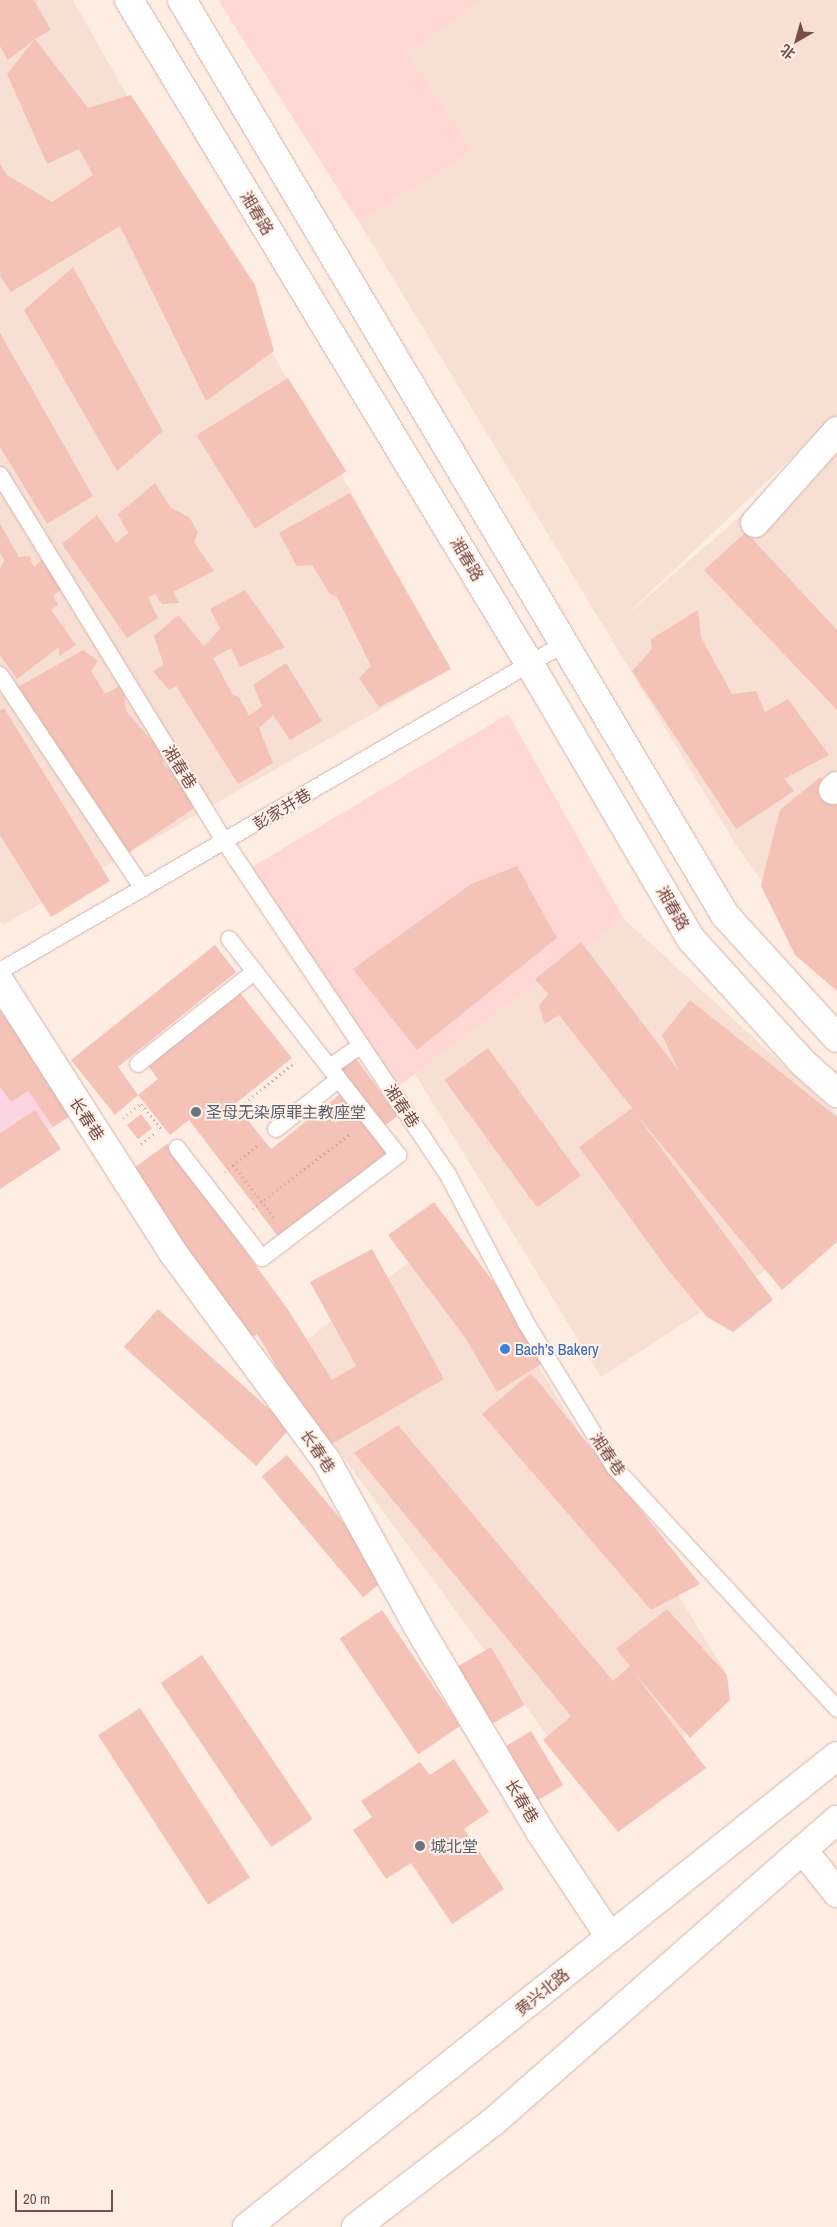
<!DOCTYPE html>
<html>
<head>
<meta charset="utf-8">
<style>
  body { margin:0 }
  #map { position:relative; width:837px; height:2227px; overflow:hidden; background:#feede3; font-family:"Archivo Narrow","Noto Sans SC",sans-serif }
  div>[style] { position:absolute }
  .residential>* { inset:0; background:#f8dfd3 }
  .commercial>* { inset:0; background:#ffd8d6 }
  .medical>* { inset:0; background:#fcd5e3 }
  .building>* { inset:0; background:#f5c2b8; transform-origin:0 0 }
  .path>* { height:3px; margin-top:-1.5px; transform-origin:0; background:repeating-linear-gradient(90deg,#daa49b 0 1px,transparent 0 5px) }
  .roads { filter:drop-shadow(0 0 1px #d2b3ab) drop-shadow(0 0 1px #d2b3ab) }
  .service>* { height:16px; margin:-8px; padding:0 8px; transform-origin:8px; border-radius:8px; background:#fff }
  .minor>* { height:28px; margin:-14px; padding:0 14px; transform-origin:14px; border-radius:14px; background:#fff }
  .tertiary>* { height:28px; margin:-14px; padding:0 14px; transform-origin:14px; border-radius:14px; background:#fff }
  .secondary>* { height:28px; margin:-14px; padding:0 14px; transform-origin:14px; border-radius:14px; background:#fff }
  .dots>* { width:14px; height:14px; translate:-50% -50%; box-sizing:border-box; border:2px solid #fff2ea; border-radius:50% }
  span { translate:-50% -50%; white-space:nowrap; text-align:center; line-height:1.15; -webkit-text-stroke:4px #fff2ea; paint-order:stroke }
  .street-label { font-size:16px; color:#784c47 }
  .worship-label { font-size:16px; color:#5b616d }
  .left { translate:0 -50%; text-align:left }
  .shop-label { font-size:16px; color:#366cbe }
  .north { position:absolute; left:772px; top:15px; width:50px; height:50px; -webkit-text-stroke:4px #fff2ea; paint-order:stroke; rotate:218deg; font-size:14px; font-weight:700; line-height:20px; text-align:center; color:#784c47 }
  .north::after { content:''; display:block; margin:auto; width:18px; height:22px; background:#784c47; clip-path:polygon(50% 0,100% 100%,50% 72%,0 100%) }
  .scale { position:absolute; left:15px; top:2190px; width:98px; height:22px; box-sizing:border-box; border:2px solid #784c47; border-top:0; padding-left:6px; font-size:15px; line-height:18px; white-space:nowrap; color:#784c47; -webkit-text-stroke:4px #fff2ea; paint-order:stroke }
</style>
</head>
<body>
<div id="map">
  <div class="residential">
    <div style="clip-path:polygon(0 0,73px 0,451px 669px,3px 925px,0 921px)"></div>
    <div style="clip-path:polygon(483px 0,837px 0,837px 415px,621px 620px,837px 432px,837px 987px,736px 845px,359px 222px,473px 151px,407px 52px)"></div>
    <div style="clip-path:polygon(624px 919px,837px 1114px,837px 1224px,601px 1377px,415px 1074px)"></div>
    <div style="clip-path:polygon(454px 1228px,727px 1675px,618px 1832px,275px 1364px)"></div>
  </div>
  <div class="commercial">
    <div style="clip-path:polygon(218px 0,483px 0,408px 53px,473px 151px,359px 222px)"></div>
    <div style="clip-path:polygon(508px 714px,624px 919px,392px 1091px,245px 871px)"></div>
  </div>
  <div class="medical">
    <div style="clip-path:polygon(0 1038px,53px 1127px,0 1163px)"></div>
  </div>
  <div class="building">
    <div style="clip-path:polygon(0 0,34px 0,51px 30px,35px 39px,88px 108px,131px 95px,255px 285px,274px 351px,206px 401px,120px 226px,11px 292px,0 276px,0 164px,7px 175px,52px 202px,93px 175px,79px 149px,47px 164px,7px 74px,35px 39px,8px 60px,0 46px)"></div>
    <div style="clip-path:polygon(73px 267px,163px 431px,117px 471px,24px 310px)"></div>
    <div style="clip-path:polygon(0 333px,93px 496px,47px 524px,0 447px)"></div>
    <div style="left:288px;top:378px;width:110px;height:108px;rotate:58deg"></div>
    <div style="clip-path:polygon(155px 483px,171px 508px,189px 517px,198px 532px,194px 542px,214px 571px,173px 592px,179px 603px,162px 604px,155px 594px,148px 597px,158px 618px,127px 638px,62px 544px,97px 515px,116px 543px,128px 533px,118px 514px)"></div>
    <div style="clip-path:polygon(350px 493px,451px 669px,379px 707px,359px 678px,371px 666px,337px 597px,330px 594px,312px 565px,297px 566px,279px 533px)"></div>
    <div style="clip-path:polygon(0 524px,19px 557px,29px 556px,34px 567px,42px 560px,63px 589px,53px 595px,58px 605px,51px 610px,76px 645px,59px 656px,59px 647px,17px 679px,0 655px,0 570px,4px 560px,0 553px)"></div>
    <div style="clip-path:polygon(746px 532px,837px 630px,837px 710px,704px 570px)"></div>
    <div style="clip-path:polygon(245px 590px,285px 647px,240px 667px,231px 648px,213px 658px,232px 694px,239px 697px,249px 716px,262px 706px,253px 685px,286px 663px,322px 721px,290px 740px,273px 715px,259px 728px,273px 763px,238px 784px,176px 686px,169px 690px,153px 671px,164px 665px,154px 636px,178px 615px,204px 646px,220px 629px,210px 609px)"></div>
    <div style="clip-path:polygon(698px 610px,701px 637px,732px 694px,756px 691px,765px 712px,788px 699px,829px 755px,784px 779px,794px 791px,736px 829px,632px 671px,652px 649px,651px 639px)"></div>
    <div style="clip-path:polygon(83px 650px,98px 661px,91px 671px,105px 694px,123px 684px,126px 711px,160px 750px,165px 767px,178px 769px,191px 788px,193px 809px,128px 853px,18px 687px)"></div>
    <div style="clip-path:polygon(4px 708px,110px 881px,51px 917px,0 835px,0 710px)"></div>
    <div style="clip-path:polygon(820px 777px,837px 794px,837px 991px,795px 955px,761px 886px,780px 810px)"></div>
    <div style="clip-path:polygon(517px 866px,557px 938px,417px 1050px,353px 969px,471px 884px)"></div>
    <div style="clip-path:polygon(581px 942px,679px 1071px,662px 1035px,690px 1000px,837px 1117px,837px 1242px,782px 1290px,636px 1114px,773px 1300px,733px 1332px,707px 1317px,665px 1266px,579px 1147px,632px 1108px,559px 1015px,545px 1024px,539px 1006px,548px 994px,535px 979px)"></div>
    <div style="clip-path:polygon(215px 945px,236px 972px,118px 1067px,138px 1095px,158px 1079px,148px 1066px,240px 993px,292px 1058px,235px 1104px,271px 1149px,344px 1091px,391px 1149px,280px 1239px,189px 1120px,170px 1135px,138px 1095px,115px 1115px,71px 1060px)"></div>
    <div style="clip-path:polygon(0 1010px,72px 1115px,53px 1127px,28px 1091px,11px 1102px,0 1087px)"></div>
    <div style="left:488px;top:1048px;width:158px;height:54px;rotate:54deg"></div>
    <div style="left:355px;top:1057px;width:73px;height:19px;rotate:54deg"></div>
    <div style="clip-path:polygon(35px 1110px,61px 1149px,0 1189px,0 1133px)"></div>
    <div style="left:141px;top:1114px;width:18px;height:18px;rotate:52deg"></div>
    <div style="clip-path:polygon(167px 1144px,289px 1311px,332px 1380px,356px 1366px,310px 1282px,372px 1249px,444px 1379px,325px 1448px,257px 1334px,250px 1339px,127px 1173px)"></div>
    <div style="clip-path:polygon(434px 1202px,509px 1303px,546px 1361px,497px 1392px,464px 1336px,388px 1235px)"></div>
    <div style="left:158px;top:1309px;width:178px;height:51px;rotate:42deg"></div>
    <div style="clip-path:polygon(530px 1374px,537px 1380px,700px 1584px,651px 1610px,482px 1414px)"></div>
    <div style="clip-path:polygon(398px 1425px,613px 1681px,630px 1666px,616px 1649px,667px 1609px,727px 1675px,730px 1700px,690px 1738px,635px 1674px,706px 1768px,618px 1832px,543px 1740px,571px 1716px,354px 1453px)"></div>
    <div style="left:287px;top:1455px;width:158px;height:33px;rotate:50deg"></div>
    <div style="left:382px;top:1610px;width:140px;height:51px;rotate:56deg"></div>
    <div style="left:491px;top:1647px;width:67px;height:42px;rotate:60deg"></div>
    <div style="left:202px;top:1655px;width:198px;height:50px;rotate:56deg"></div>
    <div style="left:140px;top:1708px;width:202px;height:50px;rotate:57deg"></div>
    <div style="left:531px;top:1731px;width:63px;height:35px;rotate:59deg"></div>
    <div style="clip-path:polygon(454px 1759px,489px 1812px,464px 1829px,504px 1889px,452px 1924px,411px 1863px,386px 1879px,353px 1830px,372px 1817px,361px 1801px,420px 1762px,430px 1775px)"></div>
  </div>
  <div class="path">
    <div style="left:256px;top:1116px;width:17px;rotate:-130deg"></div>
    <div style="left:245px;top:1103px;width:65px;rotate:-39.4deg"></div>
    <div style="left:123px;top:1118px;width:23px;rotate:-38deg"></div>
    <div style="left:141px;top:1104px;width:33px;rotate:51deg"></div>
    <div style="left:141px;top:1144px;width:19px;rotate:-36deg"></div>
    <div style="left:233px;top:1165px;width:67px;rotate:52.3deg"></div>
    <div style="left:225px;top:1172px;width:44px;rotate:-39.5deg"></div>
    <div style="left:253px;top:1209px;width:124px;rotate:-37.8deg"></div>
  </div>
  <div class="roads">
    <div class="service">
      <div style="left:0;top:475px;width:430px;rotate:58.5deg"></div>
      <div style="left:225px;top:842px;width:399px;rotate:56.2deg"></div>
      <div style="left:447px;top:1173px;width:170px;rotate:62.2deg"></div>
      <div style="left:526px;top:1323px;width:170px;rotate:58.5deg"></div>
      <div style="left:615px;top:1468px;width:328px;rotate:47.3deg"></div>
      <div style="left:0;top:675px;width:257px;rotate:56.2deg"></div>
      <div style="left:0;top:971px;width:650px;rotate:-30.12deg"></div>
      <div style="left:138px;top:1064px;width:148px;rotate:-38.4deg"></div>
      <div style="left:330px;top:1067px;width:38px;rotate:-35deg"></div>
      <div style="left:276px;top:1129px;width:80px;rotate:-38.4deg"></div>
      <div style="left:177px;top:1148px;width:139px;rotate:52.3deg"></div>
      <div style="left:262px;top:1258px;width:171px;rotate:-37.1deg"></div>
      <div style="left:398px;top:1155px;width:274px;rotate:-128deg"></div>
    </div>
    <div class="minor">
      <div style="left:755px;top:523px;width:123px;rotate:-48.3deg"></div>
      <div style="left:833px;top:790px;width:6px;rotate:-45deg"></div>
      <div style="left:0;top:982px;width:323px;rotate:57.4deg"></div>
      <div style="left:174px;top:1254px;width:256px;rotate:53.6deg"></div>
      <div style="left:326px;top:1460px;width:188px;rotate:61.1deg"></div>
      <div style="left:417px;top:1625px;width:242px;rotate:59.2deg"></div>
      <div style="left:541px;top:1833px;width:125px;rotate:56.4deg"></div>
      <div style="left:803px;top:1850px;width:55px;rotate:51.7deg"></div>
    </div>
    <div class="tertiary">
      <div style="left:129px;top:0;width:774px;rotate:58.9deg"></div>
      <div style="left:529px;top:663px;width:320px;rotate:59.6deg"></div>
      <div style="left:691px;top:939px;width:166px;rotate:47.9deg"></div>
      <div style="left:802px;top:1062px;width:47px;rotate:41.5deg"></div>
      <div style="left:182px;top:0;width:1064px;rotate:59.31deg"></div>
      <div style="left:725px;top:915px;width:166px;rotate:47.7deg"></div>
    </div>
    <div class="secondary">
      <div style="left:247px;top:2227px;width:755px;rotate:-38.6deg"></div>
      <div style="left:356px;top:2227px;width:173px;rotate:-37.5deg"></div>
      <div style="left:493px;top:2122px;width:458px;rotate:-41.3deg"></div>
    </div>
  </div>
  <div class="dots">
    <div style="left:196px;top:1112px;background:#6b7280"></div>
    <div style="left:505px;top:1349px;background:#3f7fe0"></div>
    <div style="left:420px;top:1846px;background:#6b7280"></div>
  </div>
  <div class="street-label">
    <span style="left:257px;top:213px;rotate:59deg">湘春路</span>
    <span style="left:467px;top:559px;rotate:59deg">湘春路</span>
    <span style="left:180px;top:767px;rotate:58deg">湘春巷</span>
    <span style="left:282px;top:809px;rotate:-31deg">彭家并巷</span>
    <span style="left:673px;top:908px;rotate:60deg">湘春路</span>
    <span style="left:402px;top:1106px;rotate:56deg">湘春巷</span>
    <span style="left:87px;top:1119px;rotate:57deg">长春巷</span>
    <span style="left:318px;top:1451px;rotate:56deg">长春巷</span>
    <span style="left:608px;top:1454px;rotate:55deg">湘春巷</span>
    <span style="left:522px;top:1801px;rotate:59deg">长春巷</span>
    <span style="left:542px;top:1992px;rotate:-39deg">黄兴北路</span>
  </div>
  <div class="worship-label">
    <span class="left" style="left:206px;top:1112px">圣母无染原罪主教座堂</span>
    <span class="left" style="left:430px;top:1846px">城北堂</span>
  </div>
  <div class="shop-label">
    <span class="left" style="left:515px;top:1349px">Bach’s Bakery</span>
  </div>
  <div class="north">北</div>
  <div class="scale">20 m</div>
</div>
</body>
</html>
